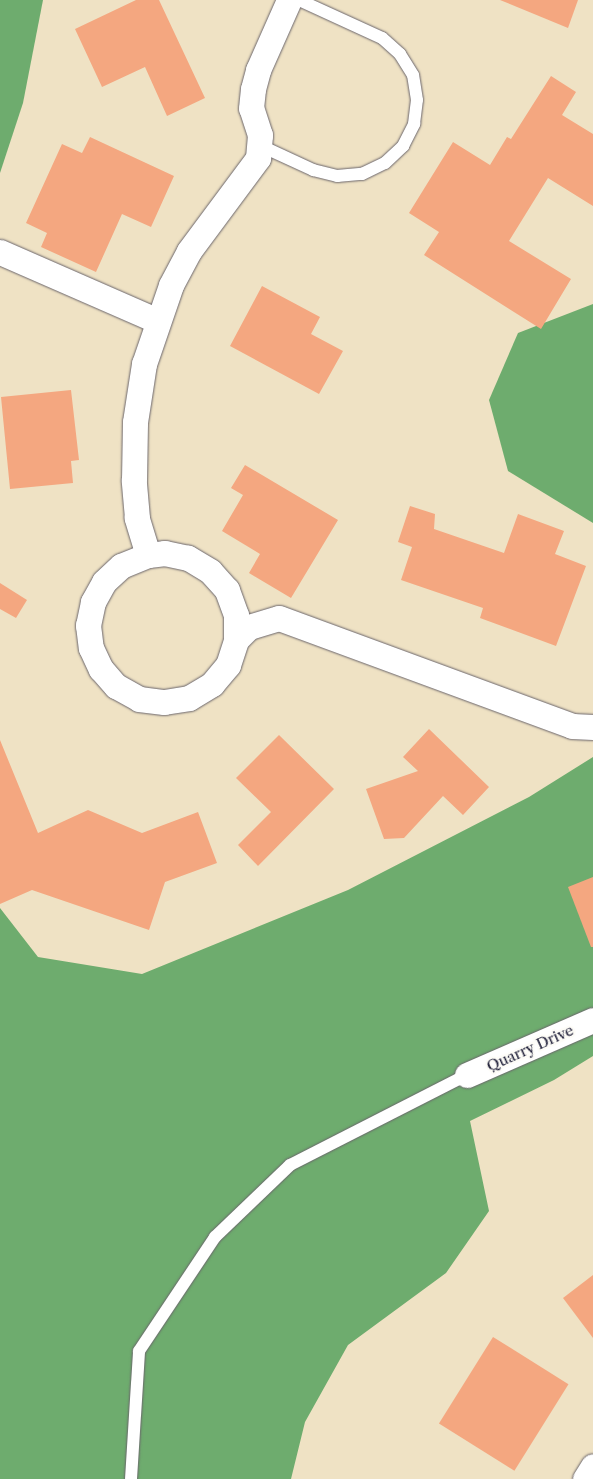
<!DOCTYPE html>
<html>
<head>
<meta charset="utf-8">
<style>
  body { margin:0 }
  #map { position:relative; width:593px; height:1479px; overflow:hidden; background:#efe2c4; font-family:"Libre Caslon Text",serif }
  div>[style] { position:absolute }
  .forest>* { inset:0; background:#6eac6e }
  .building>* { inset:0; background:#f4a780; transform-origin:0 0 }
  .roads { filter:drop-shadow(0 0 1px #6a656b) drop-shadow(0 0 1px #6a656b) }
  .lane>* { height:12px; margin:-6px; padding:0 6px; transform-origin:6px; border-radius:6px; background:#fff }
  .street>* { height:25px; margin:-12.5px; padding:0 12.5px; transform-origin:12.5px; border-radius:12.5px; background:#fff }
  span { translate:-50% -50%; white-space:nowrap; text-align:center; line-height:1.15; -webkit-text-stroke:4.5px #fdfcf7; paint-order:stroke }
  .street-label { font-size:15px; color:#22223b }
</style>
</head>
<body>
<div id="map">
  <div class="forest">
    <div style="clip-path:polygon(0 0,43px 0,23px 103px,0 173px)"></div>
    <div style="clip-path:polygon(593px 304px,593px 523px,508px 471px,489px 400px,518px 333px)"></div>
    <div style="clip-path:polygon(593px 757px,593px 1056px,554px 1080px,470px 1121px,489px 1211px,446px 1273px,348px 1345px,305px 1422px,291px 1479px,0 1479px,0 908px,38px 957px,142px 974px,348px 890px,529px 797px)"></div>
  </div>
  <div class="building">
    <div style="clip-path:polygon(136px 0,159px 0,205px 98px,167px 116px,145px 67px,102px 87px,75px 29px)"></div>
    <div style="clip-path:polygon(500px 0,578px 0,568px 28px)"></div>
    <div style="clip-path:polygon(551px 76px,576px 92px,562px 115px,593px 134px,593px 206px,548px 178px,509px 241px,571px 279px,541px 329px,424px 255px,439px 232px,409px 213px,453px 142px,490px 165px,507px 137px,511px 139px)"></div>
    <div style="clip-path:polygon(90px 137px,174px 176px,151px 227px,122px 214px,96px 272px,41px 247px,47px 233px,26px 223px,62px 144px,82px 153px)"></div>
    <div style="clip-path:polygon(262px 286px,320px 317px,311px 334px,343px 351px,319px 394px,230px 346px)"></div>
    <div style="clip-path:polygon(71px 390px,79px 460px,71px 461px,73px 483px,10px 489px,1px 397px)"></div>
    <div style="clip-path:polygon(245px 465px,338px 520px,291px 598px,249px 573px,260px 554px,222px 531px,243px 495px,231px 488px)"></div>
    <div style="clip-path:polygon(410px 506px,435px 514px,434px 529px,504px 553px,518px 514px,564px 531px,555px 554px,586px 566px,556px 646px,480px 618px,483px 608px,401px 580px,412px 547px,398px 542px)"></div>
    <div style="clip-path:polygon(0 583px,27px 600px,16px 618px,0 609px)"></div>
    <div style="clip-path:polygon(429px 729px,489px 787px,463px 815px,443px 796px,404px 838px,384px 839px,366px 789px,418px 771px,403px 757px)"></div>
    <div style="clip-path:polygon(279px 735px,334px 789px,258px 866px,238px 845px,271px 812px,236px 778px)"></div>
    <div style="clip-path:polygon(0 740px,38px 833px,88px 810px,142px 833px,198px 812px,217px 863px,165px 882px,149px 930px,32px 890px,0 904px)"></div>
    <div style="clip-path:polygon(593px 877px,593px 947px,591px 947px,568px 887px)"></div>
    <div style="clip-path:polygon(593px 1275px,593px 1338px,563px 1298px)"></div>
    <div style="left:493px;top:1337px;width:89px;height:102px;rotate:32deg"></div>
  </div>
  <div class="roads">
    <div class="lane">
      <div style="left:259px;top:145px;width:60px;rotate:24.8deg"></div>
      <div style="left:313px;top:170px;width:25px;rotate:14deg"></div>
      <div style="left:337px;top:176px;width:25px;rotate:-5deg"></div>
      <div style="left:362px;top:174px;width:25px;rotate:-26deg"></div>
      <div style="left:385px;top:163px;width:25px;rotate:-43deg"></div>
      <div style="left:403px;top:146px;width:25px;rotate:-63deg"></div>
      <div style="left:414px;top:124px;width:24px;rotate:-83deg"></div>
      <div style="left:417px;top:100px;width:25px;rotate:-99deg"></div>
      <div style="left:413px;top:75px;width:25px;rotate:-122deg"></div>
      <div style="left:400px;top:54px;width:24px;rotate:-138deg"></div>
      <div style="left:382px;top:38px;width:91px;rotate:-155.4deg"></div>
      <div style="left:131px;top:1479px;width:128px;rotate:-86.4deg"></div>
      <div style="left:139px;top:1351px;width:137px;rotate:-56.3deg"></div>
      <div style="left:215px;top:1237px;width:104px;rotate:-43.8deg"></div>
      <div style="left:290px;top:1165px;width:199px;rotate:-27deg"></div>
    </div>
    <div class="street">
      <div style="left:0;top:252px;width:172px;rotate:23.6deg"></div>
      <div style="left:148px;top:555px;width:39px;rotate:-107deg"></div>
      <div style="left:137px;top:518px;width:38px;rotate:-95deg"></div>
      <div style="left:134px;top:480px;width:58px;rotate:-89deg"></div>
      <div style="left:135px;top:422px;width:59px;rotate:-81.2deg"></div>
      <div style="left:144px;top:364px;width:83px;rotate:-71.1deg"></div>
      <div style="left:171px;top:285px;width:38px;rotate:-62deg"></div>
      <div style="left:189px;top:251px;width:116px;rotate:-53.4deg"></div>
      <div style="left:258px;top:158px;width:23px;rotate:-85deg"></div>
      <div style="left:260px;top:135px;width:28px;rotate:-108deg"></div>
      <div style="left:251px;top:108px;width:19px;rotate:-84deg"></div>
      <div style="left:253px;top:89px;width:20px;rotate:-75deg"></div>
      <div style="left:258px;top:70px;width:77px;rotate:-66.1deg"></div>
      <div style="left:236px;top:640px;width:25px;rotate:-90deg"></div>
      <div style="left:236px;top:615px;width:27px;rotate:-110deg"></div>
      <div style="left:227px;top:590px;width:25px;rotate:-132deg"></div>
      <div style="left:210px;top:571px;width:26px;rotate:-149deg"></div>
      <div style="left:188px;top:558px;width:24px;rotate:-168deg"></div>
      <div style="left:165px;top:553px;width:17px;rotate:173deg"></div>
      <div style="left:148px;top:555px;width:29px;rotate:158deg"></div>
      <div style="left:121px;top:566px;width:23px;rotate:137deg"></div>
      <div style="left:104px;top:582px;width:23px;rotate:119deg"></div>
      <div style="left:93px;top:602px;width:24px;rotate:102deg"></div>
      <div style="left:88px;top:625px;width:23px;rotate:83deg"></div>
      <div style="left:91px;top:648px;width:23px;rotate:65deg"></div>
      <div style="left:101px;top:669px;width:23px;rotate:49deg"></div>
      <div style="left:116px;top:686px;width:26px;rotate:29deg"></div>
      <div style="left:139px;top:699px;width:25px;rotate:7deg"></div>
      <div style="left:164px;top:702px;width:25px;rotate:-9deg"></div>
      <div style="left:189px;top:698px;width:27px;rotate:-31deg"></div>
      <div style="left:212px;top:684px;width:25px;rotate:-50deg"></div>
      <div style="left:228px;top:665px;width:26px;rotate:-72deg"></div>
      <div style="left:236px;top:640px;width:18px;rotate:-45deg"></div>
      <div style="left:249px;top:627px;width:31px;rotate:-17deg"></div>
      <div style="left:279px;top:618px;width:312px;rotate:20.2deg"></div>
      <div style="left:572px;top:726px;width:21px;rotate:3deg"></div>
      <div style="left:467px;top:1075px;width:137px;rotate:-23.6deg"></div>
      <div style="left:585px;top:1479px;width:15px;rotate:-58deg"></div>
    </div>
  </div>
  <div class="street-label">
    <span style="left:530px;top:1048px;rotate:-24deg">Quarry Drive</span>
  </div>
</div>
</body>
</html>
